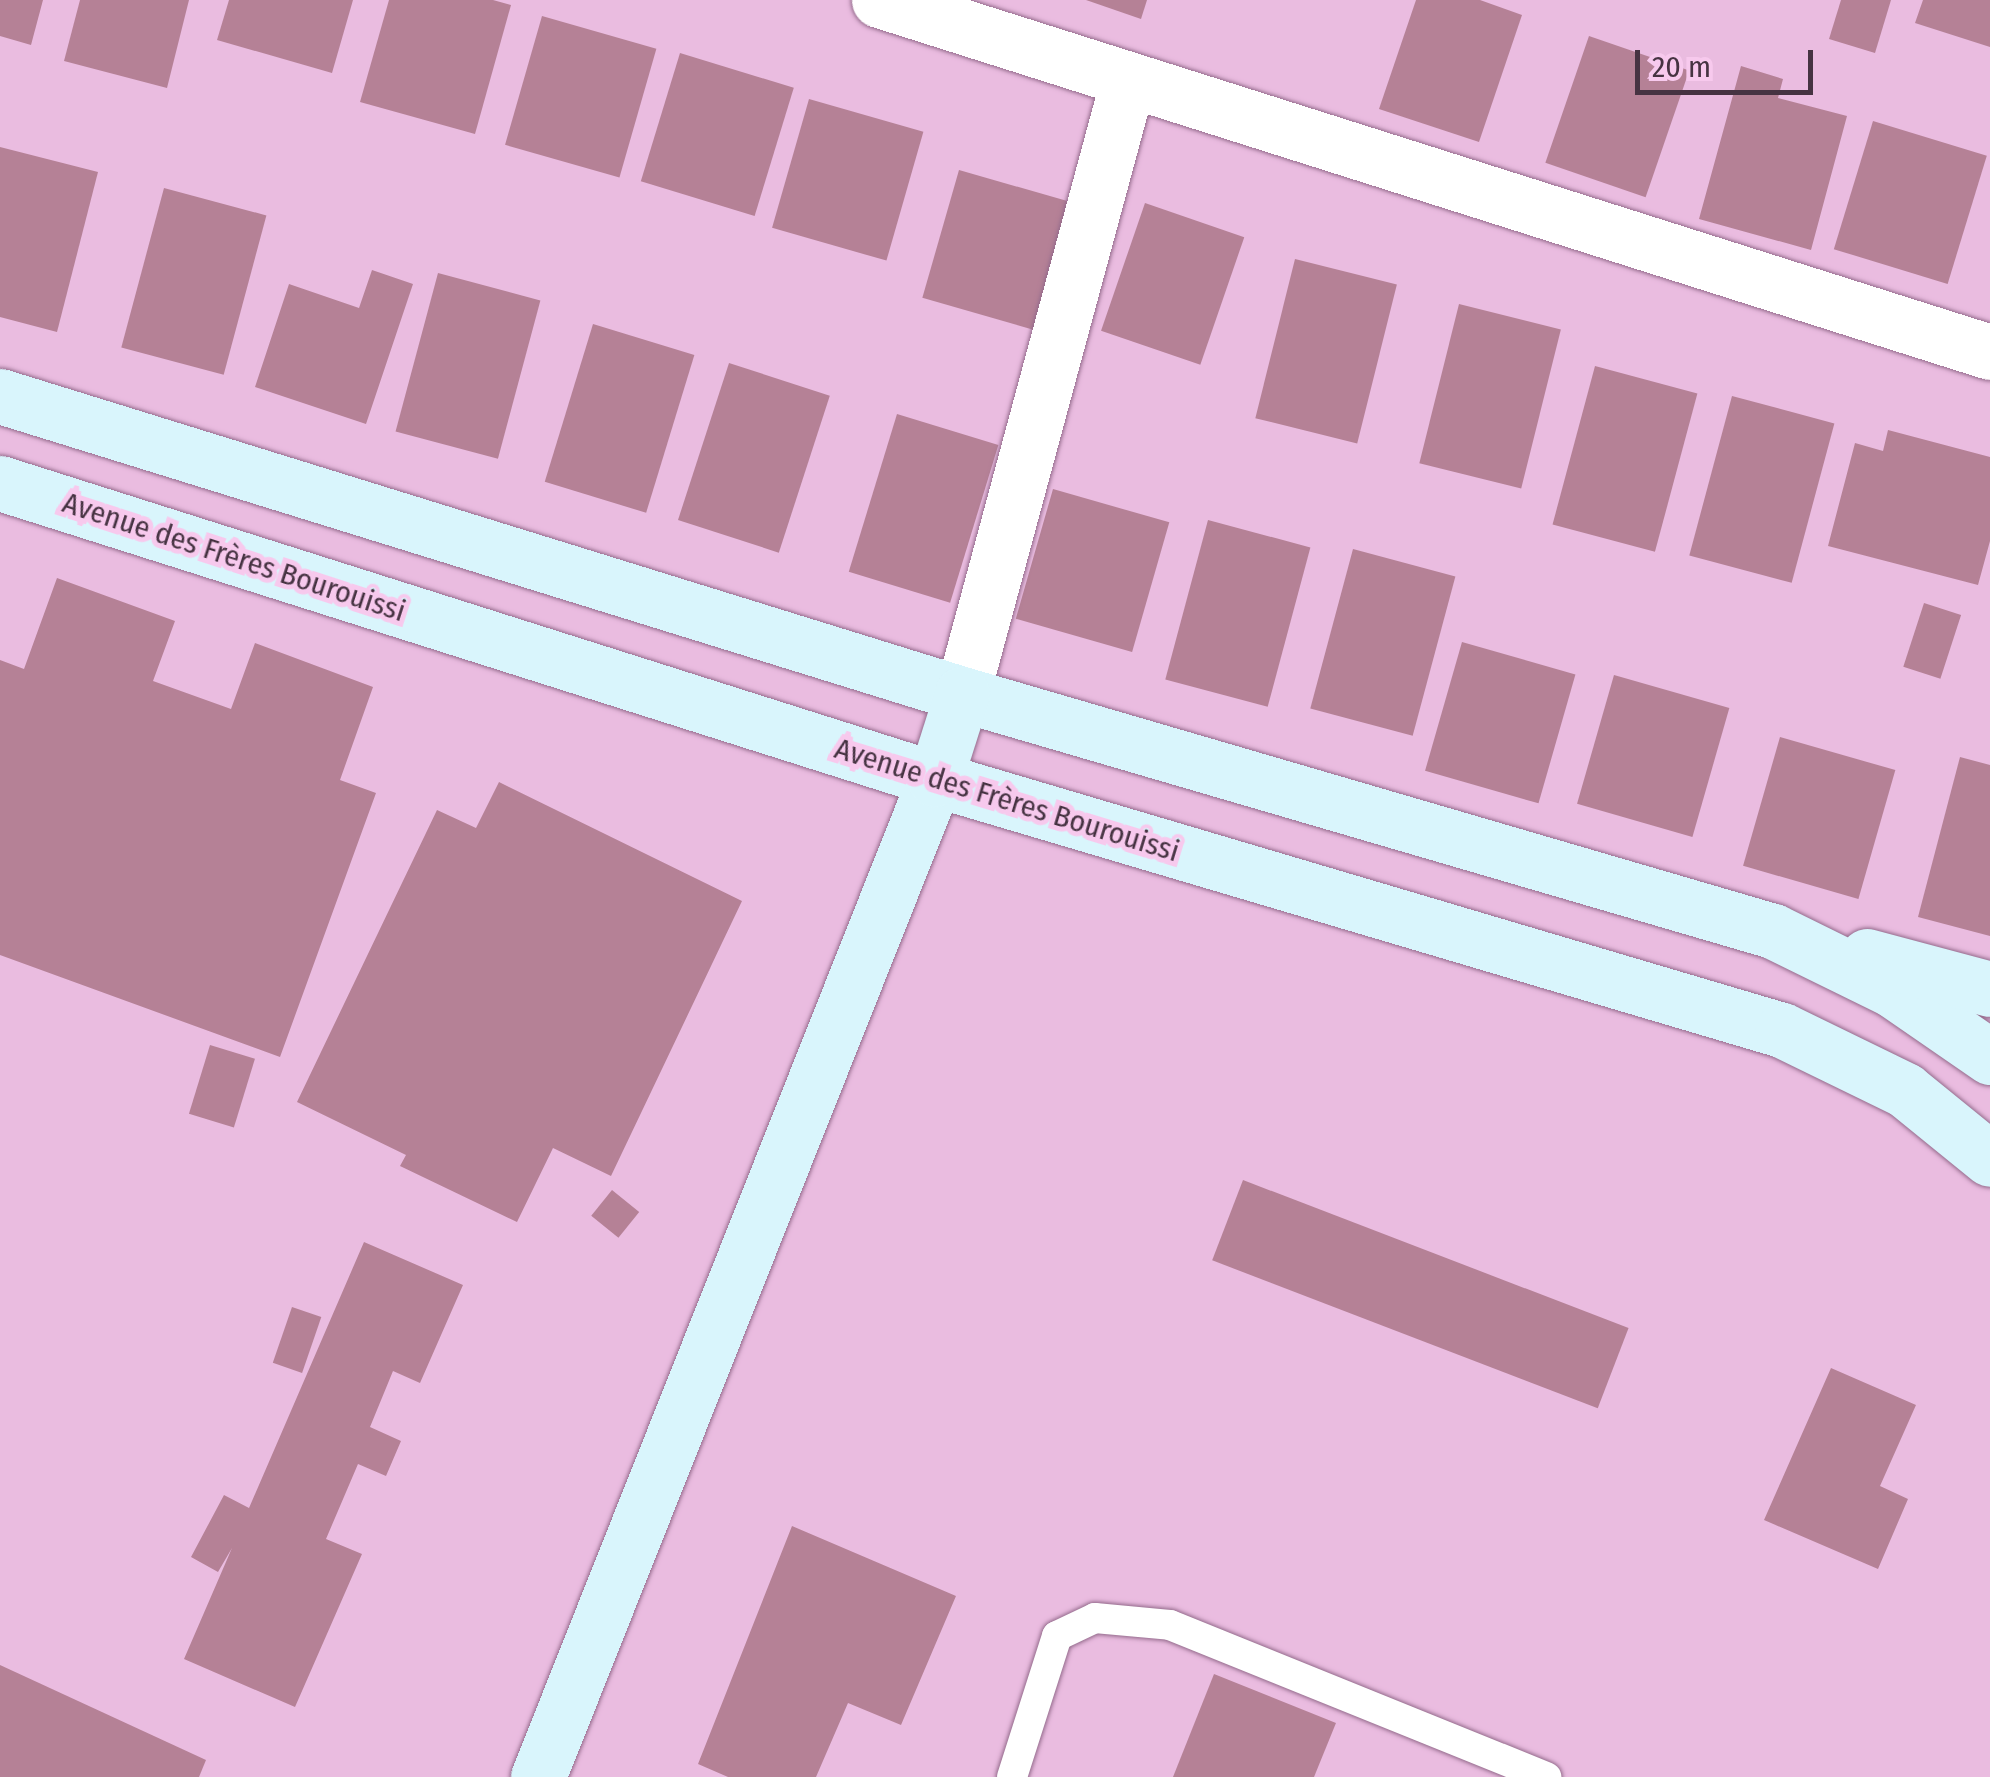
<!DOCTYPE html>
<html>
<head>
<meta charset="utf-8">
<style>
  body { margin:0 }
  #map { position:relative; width:1990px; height:1777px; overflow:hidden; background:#eabce0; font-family:"Fira Sans Condensed",sans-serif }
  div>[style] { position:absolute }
  .building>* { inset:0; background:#b58196; transform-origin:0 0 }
  .roads { filter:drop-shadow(0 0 2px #946b8c) drop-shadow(0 0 2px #946b8c) }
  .lane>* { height:30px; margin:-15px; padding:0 15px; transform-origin:15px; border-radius:15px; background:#fff }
  .street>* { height:55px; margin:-27.5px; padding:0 27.5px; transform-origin:27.5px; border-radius:27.5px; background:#fff }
  .secondary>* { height:55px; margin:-27.5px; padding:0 27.5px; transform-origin:27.5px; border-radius:27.5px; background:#d9f5fc }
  span { translate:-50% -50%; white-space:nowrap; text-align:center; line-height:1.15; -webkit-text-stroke:10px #f7c9ed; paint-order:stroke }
  .street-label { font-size:30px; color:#463342 }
  .scale { position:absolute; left:1635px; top:50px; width:178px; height:45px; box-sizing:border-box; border:5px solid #463342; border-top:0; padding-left:12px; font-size:30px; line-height:35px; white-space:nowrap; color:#463342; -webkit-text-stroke:8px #f7c9ed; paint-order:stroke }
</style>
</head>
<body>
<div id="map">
  <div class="building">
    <div style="clip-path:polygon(0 0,43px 0,31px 45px,0 36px)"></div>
    <div style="clip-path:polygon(80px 0,189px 0,167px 88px,64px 61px)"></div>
    <div style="clip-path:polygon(229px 0,353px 0,332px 73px,217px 40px)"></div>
    <div style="clip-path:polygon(389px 0,493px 0,511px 5px,475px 134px,360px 102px)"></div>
    <div style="clip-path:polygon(1086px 0,1147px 0,1141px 19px)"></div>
    <div style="clip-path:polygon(1416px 0,1480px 0,1522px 15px,1479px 142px,1379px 109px)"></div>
    <div style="clip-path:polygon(1841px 0,1891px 0,1875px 53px,1829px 39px)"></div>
    <div style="clip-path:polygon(1923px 0,1990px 0,1990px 47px,1915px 23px)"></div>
    <div style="left:542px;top:16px;width:119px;height:134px;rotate:16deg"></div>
    <div style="left:1589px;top:36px;width:106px;height:134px;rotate:19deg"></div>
    <div style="left:680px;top:53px;width:119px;height:134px;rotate:17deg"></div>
    <div style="clip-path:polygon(1741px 66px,1783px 79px,1778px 98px,1847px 116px,1811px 250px,1699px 219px)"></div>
    <div style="left:809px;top:99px;width:119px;height:134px;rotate:16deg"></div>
    <div style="left:1873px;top:121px;width:119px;height:134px;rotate:17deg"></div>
    <div style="clip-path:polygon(0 147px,98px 172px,57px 332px,0 317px)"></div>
    <div style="left:959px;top:170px;width:119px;height:133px;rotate:16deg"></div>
    <div style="left:164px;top:188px;width:106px;height:165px;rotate:15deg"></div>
    <div style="left:1145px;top:203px;width:105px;height:135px;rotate:19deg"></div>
    <div style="left:1295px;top:259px;width:105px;height:164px;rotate:14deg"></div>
    <div style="clip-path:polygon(372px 270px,413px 284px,366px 424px,255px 387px,289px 284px,359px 308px)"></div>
    <div style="left:438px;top:273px;width:106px;height:164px;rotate:15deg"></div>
    <div style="left:1459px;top:304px;width:105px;height:164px;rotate:14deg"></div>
    <div style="left:593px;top:324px;width:106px;height:165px;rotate:17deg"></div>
    <div style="left:729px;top:363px;width:106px;height:165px;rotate:18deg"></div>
    <div style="left:1595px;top:366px;width:106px;height:164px;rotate:15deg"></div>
    <div style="left:1732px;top:396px;width:106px;height:165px;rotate:15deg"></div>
    <div style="left:897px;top:414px;width:106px;height:165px;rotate:17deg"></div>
    <div style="clip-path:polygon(1888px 430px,1990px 457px,1990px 541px,1978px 585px,1828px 546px,1855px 443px,1883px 451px)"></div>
    <div style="left:1053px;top:489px;width:121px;height:135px;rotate:16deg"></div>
    <div style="left:1208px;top:520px;width:106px;height:165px;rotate:15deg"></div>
    <div style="left:1353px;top:549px;width:106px;height:165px;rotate:15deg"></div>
    <div style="clip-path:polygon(57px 578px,175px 621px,153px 681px,231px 709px,255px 643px,373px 687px,340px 780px,376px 793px,280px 1057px,0 955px,0 660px,24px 669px)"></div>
    <div style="left:1924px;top:603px;width:39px;height:67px;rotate:18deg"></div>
    <div style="left:1462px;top:642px;width:118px;height:134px;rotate:16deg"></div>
    <div style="left:1614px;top:675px;width:120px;height:134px;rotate:16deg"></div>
    <div style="left:1780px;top:737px;width:120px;height:134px;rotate:16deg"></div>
    <div style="clip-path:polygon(1960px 757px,1990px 765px,1990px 936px,1918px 917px)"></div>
    <div style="clip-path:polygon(499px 782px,742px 901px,611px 1176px,553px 1148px,517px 1222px,400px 1166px,406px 1155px,297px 1102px,437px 810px,476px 828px)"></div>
    <div style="left:210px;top:1045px;width:47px;height:72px;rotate:17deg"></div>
    <div style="left:1243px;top:1180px;width:413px;height:86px;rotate:21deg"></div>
    <div style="left:612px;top:1190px;width:35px;height:33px;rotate:39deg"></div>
    <div style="clip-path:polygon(364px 1242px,463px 1285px,420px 1383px,393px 1371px,370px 1427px,401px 1441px,386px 1476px,358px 1464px,326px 1539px,362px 1554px,295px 1707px,184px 1659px,232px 1548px,218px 1572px,191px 1557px,224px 1495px,249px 1508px)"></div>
    <div style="left:292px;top:1307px;width:31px;height:59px;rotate:19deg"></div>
    <div style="clip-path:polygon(1831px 1368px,1916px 1405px,1880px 1486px,1908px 1499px,1878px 1569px,1764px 1520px)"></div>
    <div style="clip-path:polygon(792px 1526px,956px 1596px,901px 1725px,848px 1703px,816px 1777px,728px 1777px,698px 1764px)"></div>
    <div style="clip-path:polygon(0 1665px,206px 1760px,199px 1777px,0 1777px)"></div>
    <div style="clip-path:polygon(1214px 1674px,1336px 1723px,1314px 1777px,1173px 1777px)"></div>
  </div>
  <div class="roads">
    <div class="lane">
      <div style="left:1012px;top:1777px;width:148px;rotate:-72.3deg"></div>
      <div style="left:1057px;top:1636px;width:42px;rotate:-25.3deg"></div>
      <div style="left:1095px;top:1618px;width:75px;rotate:5.3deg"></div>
      <div style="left:1170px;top:1625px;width:406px;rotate:22deg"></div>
    </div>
    <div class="street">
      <div style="left:879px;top:0;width:1165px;rotate:17.58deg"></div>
      <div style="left:962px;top:694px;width:636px;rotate:-74.87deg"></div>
    </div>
    <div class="secondary">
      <div style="left:0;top:396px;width:1007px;rotate:17.21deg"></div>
      <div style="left:962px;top:694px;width:845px;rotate:16.29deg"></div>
      <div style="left:1773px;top:931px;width:134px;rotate:26.2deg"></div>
      <div style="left:1893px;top:990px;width:118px;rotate:34.6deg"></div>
      <div style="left:0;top:483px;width:981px;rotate:17.57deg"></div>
      <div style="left:935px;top:779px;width:883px;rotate:16.51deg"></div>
      <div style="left:1782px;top:1030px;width:137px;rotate:26deg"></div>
      <div style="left:1905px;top:1090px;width:109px;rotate:39.1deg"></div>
      <div style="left:1867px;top:956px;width:127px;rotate:15deg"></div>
      <div style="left:538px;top:1777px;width:1074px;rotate:-68.31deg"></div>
      <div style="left:935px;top:779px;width:89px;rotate:-72.4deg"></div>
    </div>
  </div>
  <div class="street-label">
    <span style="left:234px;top:557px;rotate:18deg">Avenue des Frères Bourouissi</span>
    <span style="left:1007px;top:800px;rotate:17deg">Avenue des Frères Bourouissi</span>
  </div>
  <div class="scale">20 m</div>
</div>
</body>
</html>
